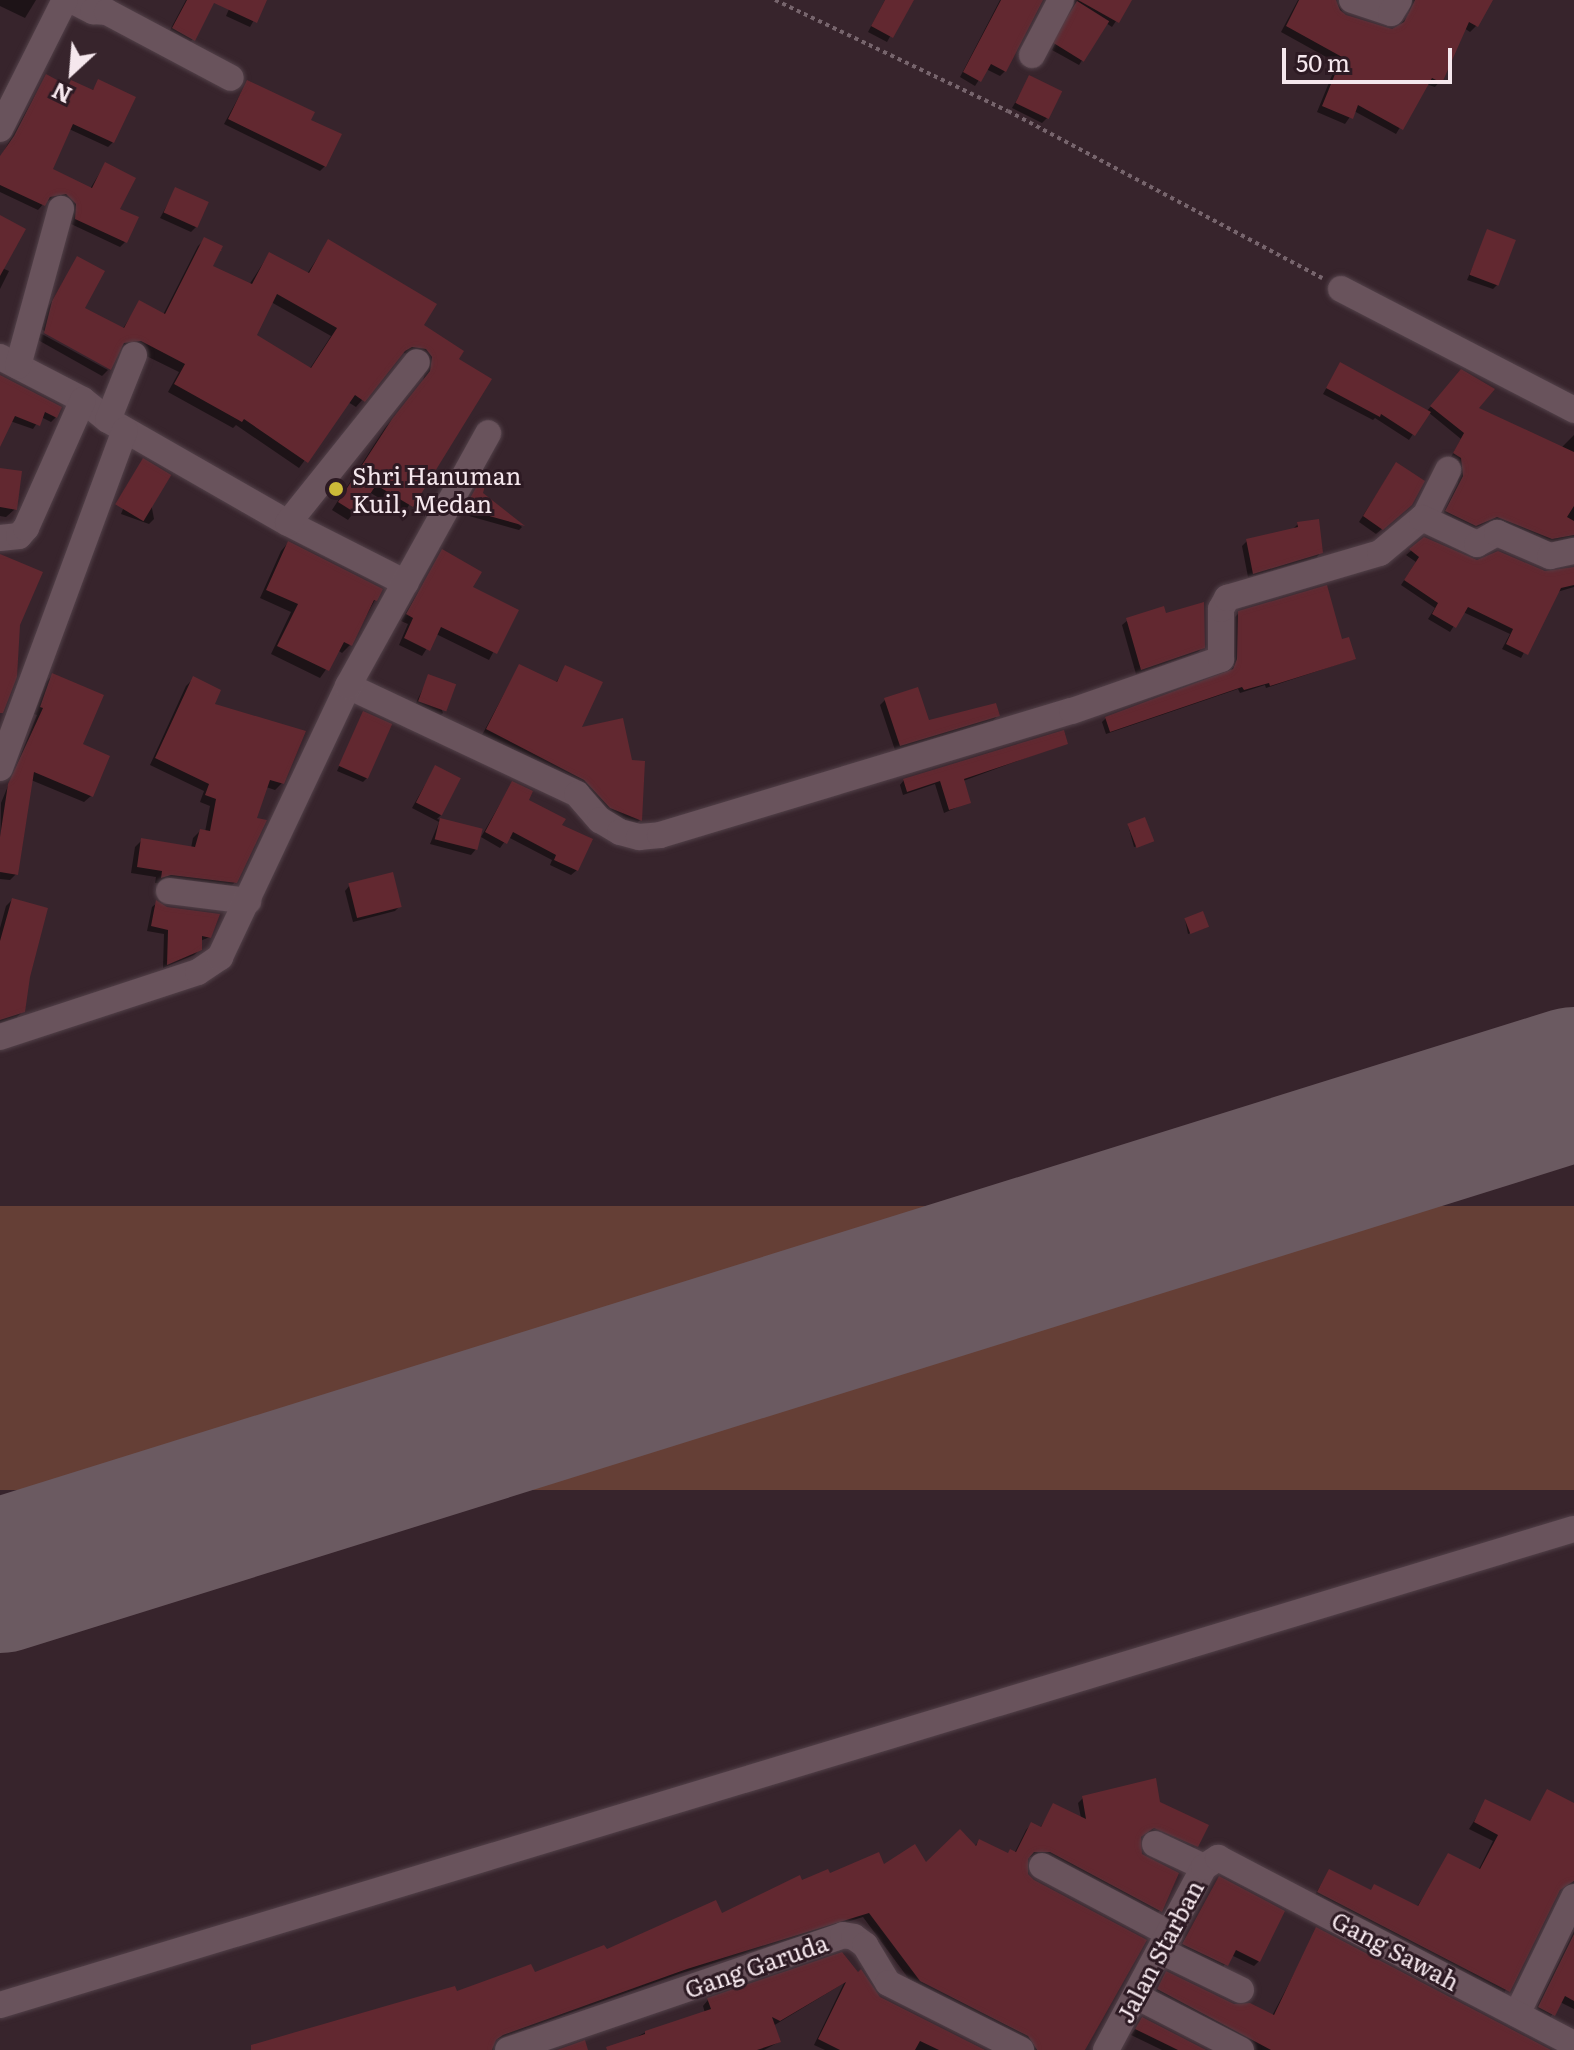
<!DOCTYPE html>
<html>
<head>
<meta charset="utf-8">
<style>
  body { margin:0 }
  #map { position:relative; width:1574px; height:2050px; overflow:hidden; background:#37242c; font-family:Literata,serif }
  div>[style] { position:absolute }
  .green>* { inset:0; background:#653f36; transform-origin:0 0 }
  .shadow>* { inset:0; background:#0007 }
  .runway>* { height:154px; margin:-77px; padding:0 77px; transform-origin:77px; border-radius:77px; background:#6b5a61 }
  .building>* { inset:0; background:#622830; transform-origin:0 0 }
  .path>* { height:4px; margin-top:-2px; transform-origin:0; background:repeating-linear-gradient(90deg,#77656d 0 4px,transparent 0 8px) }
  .roads { filter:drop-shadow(0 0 2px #524149) drop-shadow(0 0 2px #524149) }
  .minor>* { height:26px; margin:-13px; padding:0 13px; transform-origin:13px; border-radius:13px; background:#69535c }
  .dots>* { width:22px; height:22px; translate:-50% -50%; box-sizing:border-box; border:4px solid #2d1a23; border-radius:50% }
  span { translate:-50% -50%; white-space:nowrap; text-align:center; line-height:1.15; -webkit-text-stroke:6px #2d1a23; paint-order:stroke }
  .poi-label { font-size:24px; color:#f5e7ed }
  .left { translate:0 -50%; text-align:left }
  .street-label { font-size:24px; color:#f5e7ed }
  .north { position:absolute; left:32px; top:32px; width:80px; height:80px; -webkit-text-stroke:6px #2d1a23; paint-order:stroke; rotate:206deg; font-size:22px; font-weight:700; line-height:32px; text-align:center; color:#f5e7ed }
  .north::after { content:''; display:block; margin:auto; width:28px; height:36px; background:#f5e7ed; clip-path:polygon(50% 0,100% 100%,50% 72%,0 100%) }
  .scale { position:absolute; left:1282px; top:48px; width:170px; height:36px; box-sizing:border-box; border:4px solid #f5e7ed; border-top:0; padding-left:10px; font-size:24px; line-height:28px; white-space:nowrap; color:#f5e7ed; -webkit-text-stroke:6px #2d1a23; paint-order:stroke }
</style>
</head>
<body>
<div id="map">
  <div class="green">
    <div style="left:1574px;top:1206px;width:284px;height:1648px;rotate:90deg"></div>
  </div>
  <div class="shadow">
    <div style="clip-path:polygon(0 0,36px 0,25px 18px,0 6px)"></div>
    <div style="clip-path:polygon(186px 0,204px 0,193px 39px,188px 44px,168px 34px)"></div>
    <div style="clip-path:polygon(233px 0,265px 0,250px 27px,226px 16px)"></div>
    <div style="clip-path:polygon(885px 0,910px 0,887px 42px,868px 32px)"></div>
    <div style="clip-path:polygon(1000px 0,1041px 0,1005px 71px,1000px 76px,986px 69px,975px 86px,960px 77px)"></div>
    <div style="clip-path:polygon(1070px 0,1116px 0,1126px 6px,1112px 27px,1106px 23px,1079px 65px,1052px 50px,1073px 6px)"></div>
    <div style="clip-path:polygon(1298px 0,1335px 0,1346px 17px,1394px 31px,1408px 16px,1410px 6px,1406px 0,1485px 0,1476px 26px,1470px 32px,1464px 28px,1440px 81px,1435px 87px,1426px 84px,1396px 134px,1354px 111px,1345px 124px,1317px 112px,1337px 63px,1281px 32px)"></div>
    <div style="clip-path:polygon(46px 76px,67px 87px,91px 92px,99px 82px,113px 142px,108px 147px,69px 129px,50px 170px,90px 189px,105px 164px,125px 242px,120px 247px,71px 224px,72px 210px,60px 198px,46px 201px,38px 210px,0 192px,0 158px)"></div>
    <div style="clip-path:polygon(1030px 77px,1047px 118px,1042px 123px,1012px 108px)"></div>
    <div style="clip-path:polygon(247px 82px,308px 121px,325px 166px,320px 171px,224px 124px)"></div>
    <div style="clip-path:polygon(176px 189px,196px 227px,191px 232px,160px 218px)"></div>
    <div style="clip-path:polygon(0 217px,2px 268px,9px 271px,0 289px)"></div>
    <div style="clip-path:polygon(1488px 232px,1498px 284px,1493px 289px,1467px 280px)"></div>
    <div style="clip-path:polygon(evenodd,205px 239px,210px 267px,249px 285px,269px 254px,307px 274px,328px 242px,456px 360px,489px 380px,404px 513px,369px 492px,348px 520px,332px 510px,385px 428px,423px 381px,426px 365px,419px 356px,403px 353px,356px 407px,348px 402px,299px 468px,236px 425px,233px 428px,168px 392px,179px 372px,124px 345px,110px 367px,41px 329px,46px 311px,77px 259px,82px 309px,122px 330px,140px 302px,163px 315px,198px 246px,205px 239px,271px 302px,331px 336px,309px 370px,254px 335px,271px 302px)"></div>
    <div style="clip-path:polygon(40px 333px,108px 370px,102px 376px,38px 340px)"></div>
    <div style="clip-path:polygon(1340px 364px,1426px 412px,1456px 377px,1476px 408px,1561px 448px,1574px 435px,1574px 541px,1546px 543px,1491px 521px,1470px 530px,1442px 516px,1458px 483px,1457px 463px,1450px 459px,1461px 439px,1428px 412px,1409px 440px,1375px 418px,1373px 420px,1323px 394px)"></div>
    <div style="clip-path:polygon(0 377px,56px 417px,51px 422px,41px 417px,33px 429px,10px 421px,0 438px)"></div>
    <div style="clip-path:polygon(143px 461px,154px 519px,149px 524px,121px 514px)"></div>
    <div style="clip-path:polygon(0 470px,15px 509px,6px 517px,0 516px)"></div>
    <div style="clip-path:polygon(1392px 470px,1405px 510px,1376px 534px,1359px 522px)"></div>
    <div style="clip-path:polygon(477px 486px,480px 494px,522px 527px,519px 530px,462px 514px)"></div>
    <div style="clip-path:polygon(1298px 524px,1321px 552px,1316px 558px,1248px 577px,1242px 546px,1247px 541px,1293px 529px)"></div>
    <div style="clip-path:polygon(1425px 539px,1470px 561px,1552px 574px,1574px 568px,1574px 587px,1557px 592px,1521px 658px,1502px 649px,1510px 634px,1463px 612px,1450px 632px,1428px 619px,1435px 608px,1401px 585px,1416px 562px,1406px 555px)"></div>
    <div style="clip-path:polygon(288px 543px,375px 600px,350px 645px,342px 653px,339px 651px,320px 678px,271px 654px,291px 612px,260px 598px,281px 551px)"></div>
    <div style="clip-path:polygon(442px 552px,470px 588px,516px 610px,489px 660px,436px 634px,422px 656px,399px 645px,408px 624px,401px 621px)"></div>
    <div style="clip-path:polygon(1239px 613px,1340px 642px,1354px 659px,1266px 688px,1265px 685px,1240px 693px,1238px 689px,1106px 734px,1102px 722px,1106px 718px,1226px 676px,1234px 666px,1235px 617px)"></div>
    <div style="clip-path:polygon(1165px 615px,1203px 647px,1198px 652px,1136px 674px,1122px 625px,1128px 620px)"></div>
    <div style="clip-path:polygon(519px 666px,555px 684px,566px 667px,578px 730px,640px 820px,634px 826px,482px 735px)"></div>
    <div style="clip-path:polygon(53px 675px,80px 745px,91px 796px,84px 802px,31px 780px,16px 874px,10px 880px,0 879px,1px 803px,37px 715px,34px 714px,46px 682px)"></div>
    <div style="clip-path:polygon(429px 676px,443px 713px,438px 718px,414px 707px)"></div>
    <div style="clip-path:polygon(193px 679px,212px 705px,282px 783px,275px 790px,266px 787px,235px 882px,228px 889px,155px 883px,156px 877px,131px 873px,135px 847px,142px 840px,191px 848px,193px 838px,200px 831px,205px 832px,210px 806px,200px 802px,204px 791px,150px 765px,186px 686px)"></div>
    <div style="clip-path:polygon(885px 700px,927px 722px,998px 715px,993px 721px,895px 750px,880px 705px)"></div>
    <div style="clip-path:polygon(363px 714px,368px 777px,363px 782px,337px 771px)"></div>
    <div style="clip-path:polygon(1066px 743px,963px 781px,969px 802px,944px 813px,935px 784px,903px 795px,900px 785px,904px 780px)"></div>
    <div style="clip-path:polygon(435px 767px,441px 815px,437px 819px,481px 831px,476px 849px,471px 855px,430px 844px,439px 822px,412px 808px)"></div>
    <div style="clip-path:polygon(512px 783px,526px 801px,560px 826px,577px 870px,571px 875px,550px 865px,552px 860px,508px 837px,500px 848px,481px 837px)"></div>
    <div style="clip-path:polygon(1128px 825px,1150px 842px,1134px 847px)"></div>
    <div style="clip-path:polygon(350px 885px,400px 906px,395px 911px,353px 922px,345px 891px)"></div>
    <div style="clip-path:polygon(12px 900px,28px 976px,23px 1011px,16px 1018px,0 1023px,0 928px,6px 906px)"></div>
    <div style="clip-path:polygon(157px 903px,210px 937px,200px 941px,200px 949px,194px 955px,163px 968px,164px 934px,147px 931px,152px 907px)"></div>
    <div style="clip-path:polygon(1185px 919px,1205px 928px,1188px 934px)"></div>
    <div style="clip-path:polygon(1154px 1781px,1144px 1826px,1195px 1847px,1191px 1851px,1148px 1832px,1139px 1838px,1140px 1855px,1160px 1910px,1155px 1916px,1043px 1856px,1027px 1857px,1026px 1875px,1084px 2050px,1030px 2050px,914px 1986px,863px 1917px,679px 1974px,495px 2040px,492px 2050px,253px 2050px,534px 1975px,721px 1916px,801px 1883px,883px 1867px,925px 1865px,974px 1847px,979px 1841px,1008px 1855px,1014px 1854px,1026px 1830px,1031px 1824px,1040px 1828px,1054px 1805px,1081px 1818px,1078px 1803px,1083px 1798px)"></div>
    <div style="clip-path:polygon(1547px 1792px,1574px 1805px,1574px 1888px,1565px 1886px,1557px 1891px,1502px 1997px,1313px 1898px,1329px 1872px,1369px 1892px,1417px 1907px,1449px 1856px,1478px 1871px,1493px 1841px,1469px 1829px,1486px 1802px,1529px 1823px)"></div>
    <div style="clip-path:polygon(1219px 1879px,1259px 1961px,1254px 1966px,1231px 1955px,1221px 1970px,1179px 1949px)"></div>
    <div style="clip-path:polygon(1317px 1930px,1547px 2050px,1248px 2050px,1153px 1995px,1167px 1974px,1234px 2006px,1272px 2016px)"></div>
    <div style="clip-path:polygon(1574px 1931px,1574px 2009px,1560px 2002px,1548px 2021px,1534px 2013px)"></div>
    <div style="clip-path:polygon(841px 1955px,879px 1999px,981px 2050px,825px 2050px,814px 2045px,844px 1983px,773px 2026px,779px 2042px,764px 2050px,612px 2050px,646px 2032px,705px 2013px,703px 2006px,708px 2000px)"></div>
    <div style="clip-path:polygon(1142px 2019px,1202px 2050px,1162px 2050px,1131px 2035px)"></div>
  </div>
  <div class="runway">
    <div style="left:0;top:1576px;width:1649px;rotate:-17.36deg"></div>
  </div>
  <div class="building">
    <div style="clip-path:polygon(187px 0,267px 0,257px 23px,214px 3px,195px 41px,172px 28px)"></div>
    <div style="clip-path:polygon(885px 0,914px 0,893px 38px,871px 26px)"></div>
    <div style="clip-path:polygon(1001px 0,1043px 0,1006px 72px,991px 64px,981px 82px,963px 72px)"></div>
    <div style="clip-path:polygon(1078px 0,1132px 0,1119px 23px)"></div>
    <div style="clip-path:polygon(1299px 0,1336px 0,1340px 10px,1346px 15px,1392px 29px,1404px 22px,1415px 0,1493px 0,1478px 27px,1469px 22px,1442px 83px,1432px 78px,1403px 130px,1358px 105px,1353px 119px,1322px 106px,1342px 57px,1286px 26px)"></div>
    <div style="left:1077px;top:1px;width:38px;height:48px;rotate:32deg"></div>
    <div style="clip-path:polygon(46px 74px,68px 86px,71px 80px,93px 90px,98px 79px,136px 97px,114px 143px,73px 124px,53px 169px,92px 188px,105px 162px,136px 178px,120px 209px,139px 217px,127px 243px,75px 219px,76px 204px,66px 194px,50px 197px,45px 206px,0 185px,0 156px,14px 136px)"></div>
    <div style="left:1029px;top:75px;width:37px;height:31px;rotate:26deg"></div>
    <div style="clip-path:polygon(247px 80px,315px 112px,311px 120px,342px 134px,326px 167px,228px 119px)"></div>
    <div style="left:175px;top:187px;width:37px;height:28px;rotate:24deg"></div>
    <div style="clip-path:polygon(0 215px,26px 229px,0 276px)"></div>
    <div style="left:1487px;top:229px;width:31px;height:49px;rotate:21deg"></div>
    <div style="clip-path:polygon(evenodd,204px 237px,223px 246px,213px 266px,252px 284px,269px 252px,309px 273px,328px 239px,437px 304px,424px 325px,464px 351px,459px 359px,492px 379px,413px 507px,376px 485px,357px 514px,338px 502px,392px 419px,430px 371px,432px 357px,426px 349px,412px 347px,405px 351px,365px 402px,355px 395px,308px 463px,244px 419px,242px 422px,174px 384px,185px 364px,141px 341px,124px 343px,111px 370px,44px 333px,52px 301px,77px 256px,105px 271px,85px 308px,124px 328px,139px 300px,165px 314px,204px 237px,277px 294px,337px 328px,311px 368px,257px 335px,277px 294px)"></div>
    <div style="clip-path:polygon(1340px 362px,1431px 412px,1415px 436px,1381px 414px,1380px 417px,1326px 388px)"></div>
    <div style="clip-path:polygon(1461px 369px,1495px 389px,1479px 408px,1574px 452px,1574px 506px,1567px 517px,1574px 521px,1574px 535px,1552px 539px,1497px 517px,1476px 526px,1445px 511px,1463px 476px,1461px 458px,1453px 453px,1464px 433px,1430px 406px)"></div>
    <div style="clip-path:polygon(0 375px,62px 407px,57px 418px,45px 412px,40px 426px,15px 416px,0 447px)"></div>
    <div style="left:143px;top:458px;width:33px;height:54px;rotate:31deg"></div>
    <div style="clip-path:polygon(1396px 462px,1425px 481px,1412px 505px,1383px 530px,1363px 516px)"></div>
    <div style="clip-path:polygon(0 468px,22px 471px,17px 510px,0 507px)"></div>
    <div style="clip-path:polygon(480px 480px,486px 482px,483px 493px,525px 526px,464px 509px)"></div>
    <div style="clip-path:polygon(1319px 519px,1323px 553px,1253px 574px,1246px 539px,1298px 527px,1297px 522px)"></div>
    <div style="clip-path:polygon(1424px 537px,1477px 560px,1498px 551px,1545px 571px,1574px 567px,1574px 585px,1561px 588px,1528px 655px,1506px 644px,1513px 629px,1468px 607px,1456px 628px,1432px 614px,1438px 603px,1404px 580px,1419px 557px,1409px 549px)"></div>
    <div style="clip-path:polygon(288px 541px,383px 589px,377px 601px,374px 600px,352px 646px,344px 642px,329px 671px,277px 646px,298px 604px,266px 590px)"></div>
    <div style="clip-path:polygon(442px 549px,482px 572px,473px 587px,519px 610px,497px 654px,441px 627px,430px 651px,404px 638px,413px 618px,406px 614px)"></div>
    <div style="clip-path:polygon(0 554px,43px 572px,20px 625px,17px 677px,3px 713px,0 713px)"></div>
    <div style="clip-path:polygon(1327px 585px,1342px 639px,1349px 637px,1356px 659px,1270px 686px,1269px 683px,1244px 690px,1242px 687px,1110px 732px,1105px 717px,1233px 669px,1237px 659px,1238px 611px)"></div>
    <div style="clip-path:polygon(1204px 602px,1205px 648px,1141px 670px,1126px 618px,1164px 606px,1166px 613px)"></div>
    <div style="clip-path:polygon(519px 664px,557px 682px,565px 665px,603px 682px,582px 727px,623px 718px,632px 760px,645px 761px,642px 821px,610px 808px,584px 780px,486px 729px)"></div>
    <div style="clip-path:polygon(52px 673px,104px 695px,83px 744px,110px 756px,93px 797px,34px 772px,18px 875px,0 872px,0 837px,8px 784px,43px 708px,40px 707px)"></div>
    <div style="left:428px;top:674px;width:30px;height:29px;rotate:20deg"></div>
    <div style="clip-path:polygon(193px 676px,221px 690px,215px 704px,306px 731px,284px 784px,270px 780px,257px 818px,267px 820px,237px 883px,171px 875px,161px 878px,162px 871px,137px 867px,141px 838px,195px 847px,200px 829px,210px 831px,216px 799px,205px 795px,209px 784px,155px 758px)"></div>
    <div style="clip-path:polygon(918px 687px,929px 720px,996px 703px,1000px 716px,900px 746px,884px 698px)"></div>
    <div style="left:363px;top:711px;width:32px;height:60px;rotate:24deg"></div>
    <div style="clip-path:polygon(1064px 730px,1068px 744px,964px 779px,971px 803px,949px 810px,940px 781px,907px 792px,903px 779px)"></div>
    <div style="left:435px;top:765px;width:29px;height:42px;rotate:27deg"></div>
    <div style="clip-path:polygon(512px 781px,533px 791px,529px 800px,566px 819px,562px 825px,593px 839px,578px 871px,554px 860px,556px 855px,513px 832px,507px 844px,485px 832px)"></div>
    <div style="left:1145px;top:817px;width:26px;height:19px;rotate:69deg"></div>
    <div style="left:440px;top:818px;width:44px;height:22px;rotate:14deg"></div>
    <div style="left:393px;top:872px;width:36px;height:46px;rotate:76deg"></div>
    <div style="clip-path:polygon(12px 898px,48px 908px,30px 977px,25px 1012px,0 1020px,0 941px)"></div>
    <div style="clip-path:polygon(156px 900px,167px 907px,220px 914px,211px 938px,202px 936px,202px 950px,167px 965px,168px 930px,151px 926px)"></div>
    <div style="left:1203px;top:911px;width:17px;height:20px;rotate:69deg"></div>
    <div style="clip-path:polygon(1156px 1778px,1160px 1802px,1209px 1825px,1198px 1847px,1154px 1828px,1141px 1837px,1142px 1854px,1179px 1873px,1162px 1912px,1050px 1852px,1034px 1852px,1028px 1859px,1028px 1874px,1034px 1880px,1147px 1940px,1085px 2050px,1037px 2050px,1028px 2036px,920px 1981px,869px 1913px,687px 1969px,503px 2035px,496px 2040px,492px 2050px,251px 2050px,251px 2045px,455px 1986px,457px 1991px,531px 1964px,535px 1972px,604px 1945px,607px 1949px,716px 1900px,722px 1913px,800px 1875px,802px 1880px,828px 1869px,830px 1873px,879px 1852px,884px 1864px,915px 1844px,926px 1862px,960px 1829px,976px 1846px,979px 1839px,1008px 1853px,1010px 1849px,1016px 1852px,1031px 1822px,1041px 1827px,1053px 1803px,1086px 1819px,1082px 1796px)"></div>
    <div style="clip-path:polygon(1547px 1789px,1574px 1803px,1574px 1881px,1560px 1890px,1510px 1992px,1317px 1892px,1329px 1869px,1371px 1890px,1374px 1884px,1418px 1906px,1448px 1853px,1480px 1869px,1498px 1835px,1474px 1822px,1485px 1799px,1530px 1821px)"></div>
    <div style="clip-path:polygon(1219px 1876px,1285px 1911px,1260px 1962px,1236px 1950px,1228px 1966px,1182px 1944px)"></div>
    <div style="clip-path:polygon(1316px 1927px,1551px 2050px,1271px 2050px,1157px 1989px,1166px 1971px,1234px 2004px,1250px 2003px,1274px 2015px)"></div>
    <div style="clip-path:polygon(1574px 1934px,1574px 2001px,1565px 1996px,1555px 2016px,1538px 2007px)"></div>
    <div style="clip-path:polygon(842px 1952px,858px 1972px,861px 1969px,880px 1997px,985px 2050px,939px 2050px,920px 2041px,915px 2050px,840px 2050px,818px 2039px,846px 1982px,780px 2021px,772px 2017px,781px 2042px,757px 2050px,607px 2050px,606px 2047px,645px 2034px,645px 2031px,711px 2009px,707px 1998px)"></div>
    <div style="clip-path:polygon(1142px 2017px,1206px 2050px,1178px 2050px,1135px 2029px)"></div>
    <div style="clip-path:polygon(585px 2040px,588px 2050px,557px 2050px)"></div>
  </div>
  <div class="path">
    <div style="left:775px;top:0;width:258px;rotate:25.5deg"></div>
    <div style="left:1008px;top:111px;width:356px;rotate:28deg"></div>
  </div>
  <div class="roads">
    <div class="minor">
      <div style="left:71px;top:0;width:25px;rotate:27deg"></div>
      <div style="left:93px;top:11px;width:14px;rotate:4deg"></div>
      <div style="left:107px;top:12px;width:140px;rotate:28deg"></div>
      <div style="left:1352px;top:0;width:41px;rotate:18.4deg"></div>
      <div style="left:1391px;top:13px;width:15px;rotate:-58deg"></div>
      <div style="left:1032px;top:55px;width:62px;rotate:-62.2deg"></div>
      <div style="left:0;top:129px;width:144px;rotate:-63.3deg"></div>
      <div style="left:1341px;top:289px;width:263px;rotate:27.4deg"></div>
      <div style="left:0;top:357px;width:93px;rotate:27.4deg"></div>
      <div style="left:83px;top:400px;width:32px;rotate:39deg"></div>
      <div style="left:108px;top:420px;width:207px;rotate:29.8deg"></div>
      <div style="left:288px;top:523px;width:132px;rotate:27deg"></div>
      <div style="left:18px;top:366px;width:163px;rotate:-74.7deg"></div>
      <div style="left:108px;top:420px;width:70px;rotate:-68.2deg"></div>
      <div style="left:1424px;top:518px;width:54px;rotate:-63.4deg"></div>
      <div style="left:288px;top:523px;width:206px;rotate:-51.3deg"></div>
      <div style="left:0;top:538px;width:19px;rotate:-6deg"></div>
      <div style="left:19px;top:536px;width:11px;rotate:-49deg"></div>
      <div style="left:26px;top:528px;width:140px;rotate:-66deg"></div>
      <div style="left:348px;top:686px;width:253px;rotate:25.2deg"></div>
      <div style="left:577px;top:794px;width:35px;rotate:49deg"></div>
      <div style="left:600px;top:820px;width:23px;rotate:31deg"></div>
      <div style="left:620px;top:832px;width:20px;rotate:15deg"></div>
      <div style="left:639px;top:837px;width:21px;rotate:-5deg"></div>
      <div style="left:660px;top:835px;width:430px;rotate:-16.8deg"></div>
      <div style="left:1072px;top:711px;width:158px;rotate:-19.2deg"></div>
      <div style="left:1221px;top:659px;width:50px;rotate:-90deg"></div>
      <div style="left:1221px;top:609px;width:13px;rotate:-61deg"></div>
      <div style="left:1227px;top:598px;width:159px;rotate:-16.4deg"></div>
      <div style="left:1380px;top:553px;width:55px;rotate:-39.8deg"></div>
      <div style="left:1422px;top:518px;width:61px;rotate:25.3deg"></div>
      <div style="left:1477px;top:544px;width:23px;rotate:-29deg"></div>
      <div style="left:1497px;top:533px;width:58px;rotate:23.5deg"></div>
      <div style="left:1550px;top:556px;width:25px;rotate:-12deg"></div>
      <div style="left:0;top:768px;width:360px;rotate:-69.7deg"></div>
      <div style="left:169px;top:891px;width:80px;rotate:7.2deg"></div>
      <div style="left:0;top:1037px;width:208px;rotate:-18.2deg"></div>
      <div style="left:198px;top:972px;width:27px;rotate:-34deg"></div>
      <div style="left:220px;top:957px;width:300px;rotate:-64.7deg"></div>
      <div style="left:348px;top:686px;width:289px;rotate:-61deg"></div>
      <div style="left:1155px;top:1844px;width:54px;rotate:25.1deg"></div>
      <div style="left:1042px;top:1866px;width:145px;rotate:28deg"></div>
      <div style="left:1161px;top:1951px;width:89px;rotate:26deg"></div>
      <div style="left:1136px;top:1996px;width:118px;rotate:27.2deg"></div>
      <div style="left:0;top:2005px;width:1644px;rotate:-16.83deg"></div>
      <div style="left:1517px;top:2014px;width:130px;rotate:-64deg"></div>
      <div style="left:508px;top:2050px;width:354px;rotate:-18.9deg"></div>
      <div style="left:843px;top:1935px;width:11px;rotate:10deg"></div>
      <div style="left:854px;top:1937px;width:14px;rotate:36deg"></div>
      <div style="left:865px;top:1945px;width:44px;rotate:58.8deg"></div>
      <div style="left:888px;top:1983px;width:149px;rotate:26.7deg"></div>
      <div style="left:1106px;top:2050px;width:208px;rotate:-61.8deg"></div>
      <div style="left:1204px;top:1867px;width:17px;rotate:-33deg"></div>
      <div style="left:1218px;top:1858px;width:402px;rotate:27.6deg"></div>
    </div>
  </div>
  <div class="dots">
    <div style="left:336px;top:489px;background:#ccb938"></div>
  </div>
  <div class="poi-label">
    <span class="left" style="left:352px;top:489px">Shri Hanuman<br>Kuil, Medan</span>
  </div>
  <div class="street-label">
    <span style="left:1396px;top:1950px;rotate:28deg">Gang Sawah</span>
    <span style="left:1159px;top:1951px;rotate:-62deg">Jalan Starban</span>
    <span style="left:756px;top:1965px;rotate:-19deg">Gang Garuda</span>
  </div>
  <div class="north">N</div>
  <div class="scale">50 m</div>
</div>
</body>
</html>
